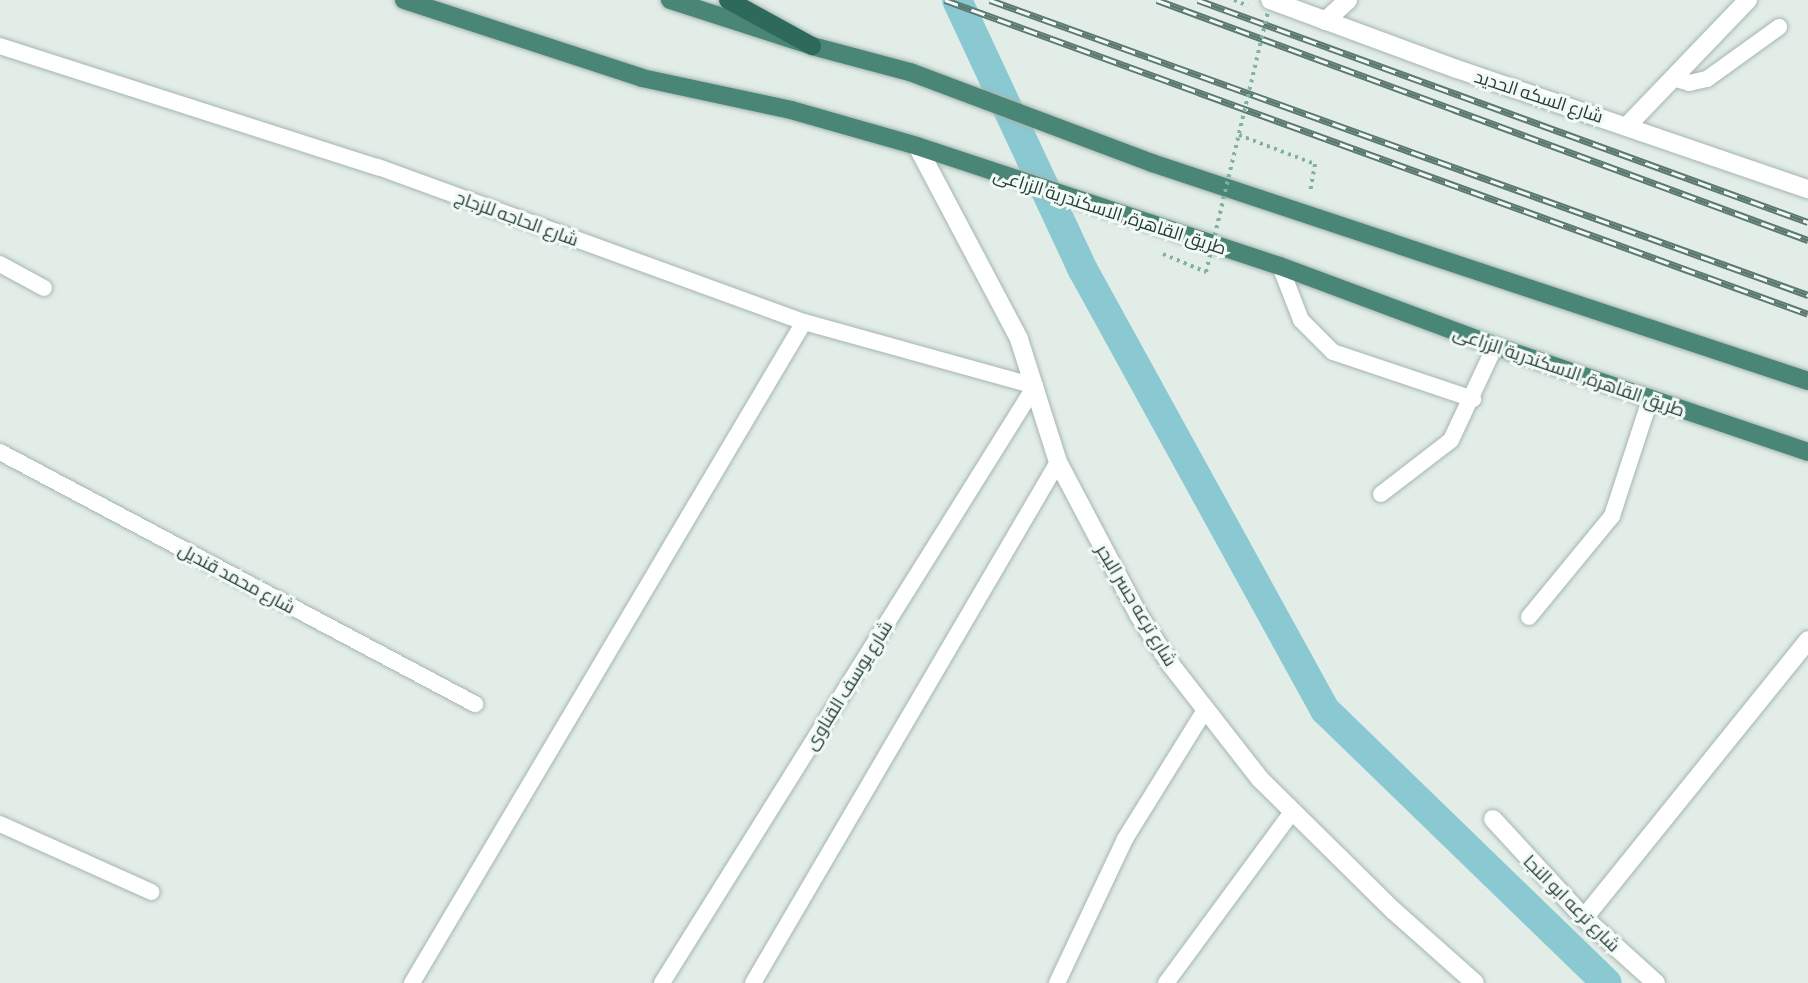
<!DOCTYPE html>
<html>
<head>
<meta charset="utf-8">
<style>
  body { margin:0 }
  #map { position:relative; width:1808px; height:983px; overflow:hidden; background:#e2ede8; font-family:Commissioner,Cairo,sans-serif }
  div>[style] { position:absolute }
  .canal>* { height:30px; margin:-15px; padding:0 15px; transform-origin:15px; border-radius:15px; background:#8ac9d2 }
  .path>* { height:4px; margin-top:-2px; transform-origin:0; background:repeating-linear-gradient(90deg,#82b0a1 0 3px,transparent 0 7.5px) }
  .roads { filter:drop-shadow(0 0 2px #a5b5af) drop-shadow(0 0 2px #a5b5af) }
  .service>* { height:16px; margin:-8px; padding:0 8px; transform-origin:8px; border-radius:8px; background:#fff }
  .minor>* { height:18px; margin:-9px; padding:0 9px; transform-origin:9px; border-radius:9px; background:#fff }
  .trunk>* { height:18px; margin:-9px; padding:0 9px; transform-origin:9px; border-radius:9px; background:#4a8676 }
  .motorway>* { height:18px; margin:-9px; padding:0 9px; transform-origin:9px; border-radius:9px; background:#2e6a5c }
  .rail>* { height:7px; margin-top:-3.5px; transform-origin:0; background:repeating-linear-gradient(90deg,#f3f9f6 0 14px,#5c7971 0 28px); box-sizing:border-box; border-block:2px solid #5c7971 }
  .path-bridge>* { height:4px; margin-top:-2px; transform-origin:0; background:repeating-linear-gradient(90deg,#82b0a1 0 3px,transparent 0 7.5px) }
  span { translate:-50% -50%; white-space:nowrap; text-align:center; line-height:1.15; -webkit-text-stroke:6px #f3f9f6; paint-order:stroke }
  .street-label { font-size:18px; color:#223e36 }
</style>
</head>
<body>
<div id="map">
  <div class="canal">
    <div style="left:957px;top:0;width:298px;rotate:65deg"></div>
    <div style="left:1083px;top:270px;width:502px;rotate:61.19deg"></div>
    <div style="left:1325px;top:710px;width:392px;rotate:44.1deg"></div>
  </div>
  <div class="path">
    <div style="left:1234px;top:0;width:15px;rotate:23deg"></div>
    <div style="left:1239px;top:135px;width:81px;rotate:20.9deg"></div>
    <div style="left:1315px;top:164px;width:28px;rotate:100deg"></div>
    <div style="left:1163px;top:254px;width:47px;rotate:22.7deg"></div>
  </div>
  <div class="roads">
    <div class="service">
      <div style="left:0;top:46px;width:397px;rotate:17.8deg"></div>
      <div style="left:378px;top:167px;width:453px;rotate:20deg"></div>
      <div style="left:804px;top:322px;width:240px;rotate:15.5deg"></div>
      <div style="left:1035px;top:386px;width:704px;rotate:122deg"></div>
      <div style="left:1673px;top:78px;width:17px;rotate:17deg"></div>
      <div style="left:1689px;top:83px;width:18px;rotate:-13deg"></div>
      <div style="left:1707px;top:79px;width:89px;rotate:-35.8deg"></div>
      <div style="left:0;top:264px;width:50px;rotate:28.6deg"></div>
      <div style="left:1280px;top:266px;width:58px;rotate:68.7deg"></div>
      <div style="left:1301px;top:320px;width:45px;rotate:45deg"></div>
      <div style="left:1333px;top:352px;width:148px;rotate:18.6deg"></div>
      <div style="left:0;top:452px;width:538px;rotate:27.95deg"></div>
      <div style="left:1381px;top:494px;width:88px;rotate:-37.6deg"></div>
      <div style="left:1451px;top:440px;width:104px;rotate:-64.9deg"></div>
      <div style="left:1529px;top:617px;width:131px;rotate:-50.6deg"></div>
      <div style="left:1612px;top:516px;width:122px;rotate:-71.9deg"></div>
      <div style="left:0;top:824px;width:166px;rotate:24.2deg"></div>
      <div style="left:412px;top:983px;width:768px;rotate:-59.33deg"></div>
      <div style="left:753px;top:983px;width:604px;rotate:-59.65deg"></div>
      <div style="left:1057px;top:983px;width:159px;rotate:-64.7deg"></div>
      <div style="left:1125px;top:839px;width:152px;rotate:-58.2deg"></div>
      <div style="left:1166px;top:983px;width:214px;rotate:-53.6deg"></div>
    </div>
    <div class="minor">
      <div style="left:1270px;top:0;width:199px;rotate:20.3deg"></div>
      <div style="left:1457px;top:69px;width:371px;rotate:18.9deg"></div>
      <div style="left:1325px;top:21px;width:31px;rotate:-42deg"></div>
      <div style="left:1627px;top:126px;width:175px;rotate:-46.2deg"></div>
      <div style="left:917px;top:146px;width:218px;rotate:62.1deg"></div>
      <div style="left:1019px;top:339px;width:129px;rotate:72.4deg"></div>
      <div style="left:1058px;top:462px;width:172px;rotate:62.2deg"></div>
      <div style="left:1138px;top:614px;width:61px;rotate:57.1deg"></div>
      <div style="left:1171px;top:665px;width:145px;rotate:52deg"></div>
      <div style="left:1260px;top:779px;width:188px;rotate:44.6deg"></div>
      <div style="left:1394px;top:911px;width:108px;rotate:41.6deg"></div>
      <div style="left:1493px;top:819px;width:134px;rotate:47.4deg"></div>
      <div style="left:1584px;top:918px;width:97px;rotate:42.1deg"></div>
      <div style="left:1584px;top:918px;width:357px;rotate:-51.1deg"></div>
    </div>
    <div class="trunk">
      <div style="left:404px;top:0;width:250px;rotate:18.1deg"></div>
      <div style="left:642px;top:78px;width:152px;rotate:12.1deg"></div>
      <div style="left:791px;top:110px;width:131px;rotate:15.9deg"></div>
      <div style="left:917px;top:146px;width:382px;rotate:18.3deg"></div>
      <div style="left:1280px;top:266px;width:229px;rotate:20.4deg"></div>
      <div style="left:1495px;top:346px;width:330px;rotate:18.7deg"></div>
      <div style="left:670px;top:0;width:149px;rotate:17.9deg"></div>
      <div style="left:812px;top:46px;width:101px;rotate:14.9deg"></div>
      <div style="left:910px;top:72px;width:259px;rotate:20.6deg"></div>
      <div style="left:1152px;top:163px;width:691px;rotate:18.38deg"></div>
    </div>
    <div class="motorway">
      <div style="left:728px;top:0;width:96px;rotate:28.7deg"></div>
    </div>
  </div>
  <div class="rail">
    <div style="left:945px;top:0;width:918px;rotate:19.99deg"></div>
    <div style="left:990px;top:0;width:870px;rotate:19.83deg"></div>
    <div style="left:1157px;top:0;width:694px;rotate:20.24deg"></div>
    <div style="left:1198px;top:0;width:649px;rotate:20deg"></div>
  </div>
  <div class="path-bridge">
    <div style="left:1206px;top:272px;width:267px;rotate:-76.6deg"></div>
  </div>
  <div class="street-label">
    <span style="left:1539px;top:96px;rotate:18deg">شارع السكه الحديد</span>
    <span style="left:1110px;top:211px;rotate:18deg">طريق القاهرة, الاسكندرية الزراعى</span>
    <span style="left:517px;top:218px;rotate:20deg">شارع الحاجه للزجاج</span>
    <span style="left:1569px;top:371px;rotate:19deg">طريق القاهرة, الاسكندرية الزراعى</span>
    <span style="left:237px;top:578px;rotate:28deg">شارع محمد قنديل</span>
    <span style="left:1137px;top:605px;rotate:59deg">شارع ترعه جسر البحر</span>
    <span style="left:848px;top:685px;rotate:-58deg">شارع يوسف القناوى</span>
    <span style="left:1572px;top:903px;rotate:45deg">شارع ترعه ابو النجا</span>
  </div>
</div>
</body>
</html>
